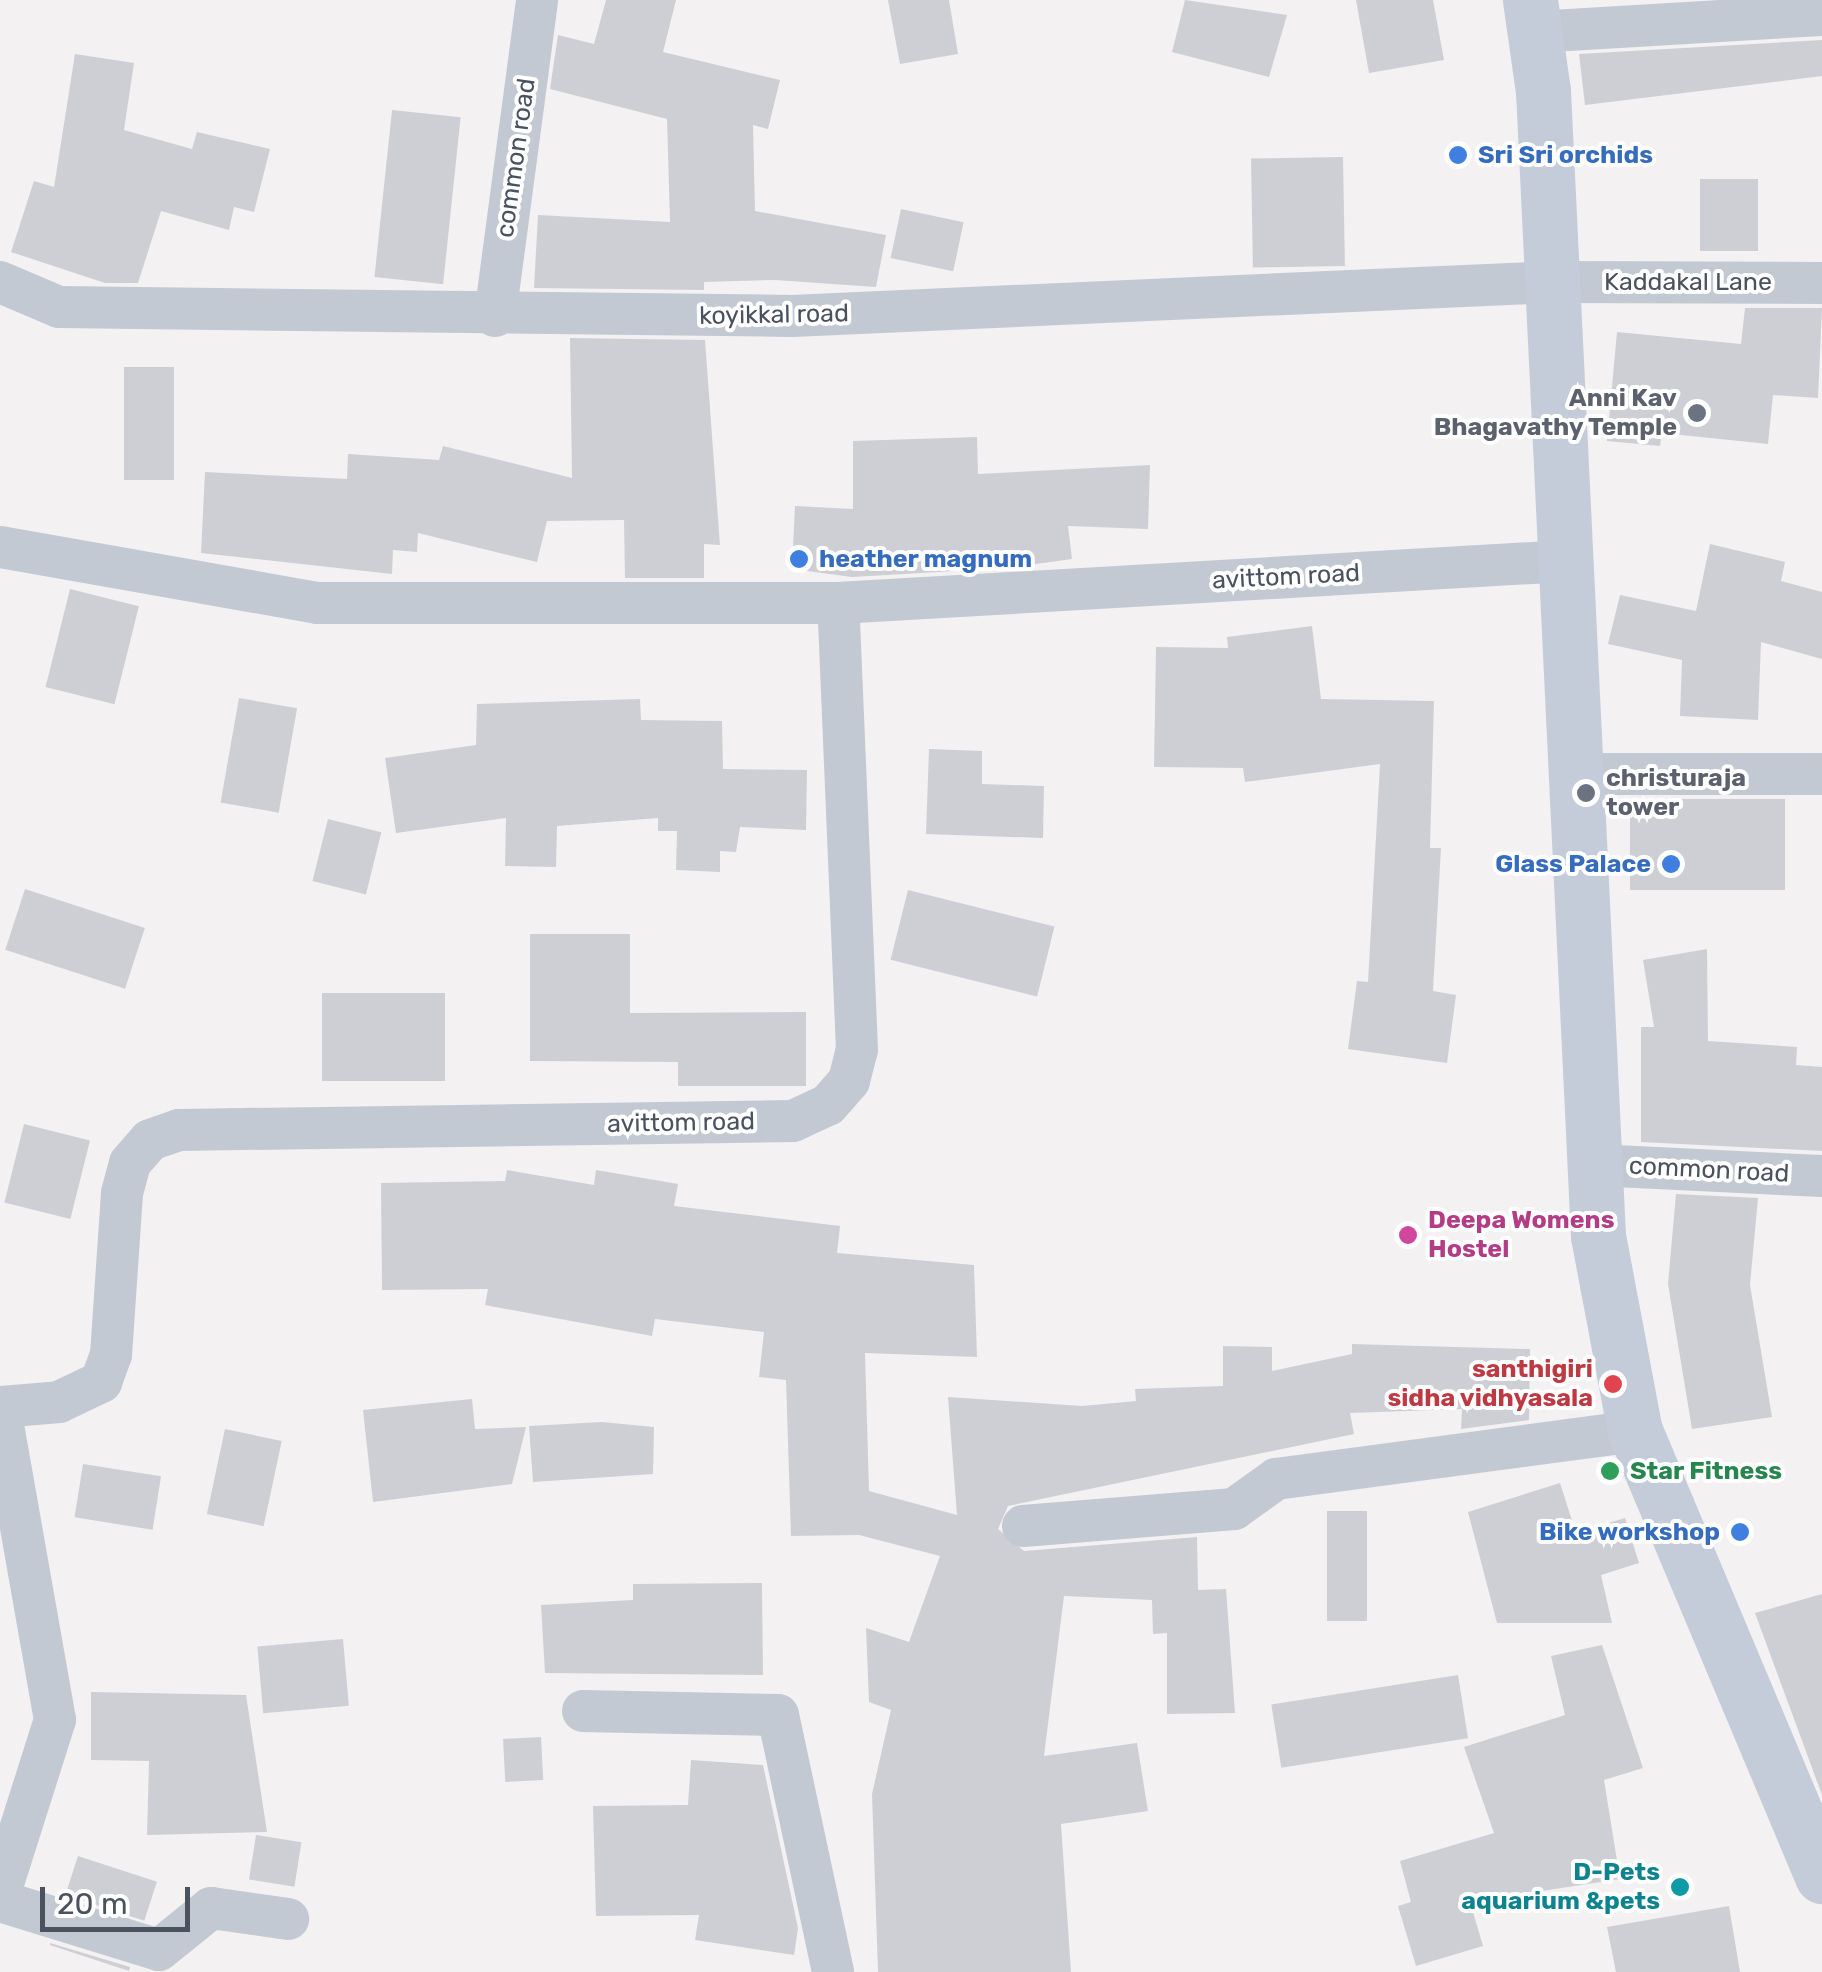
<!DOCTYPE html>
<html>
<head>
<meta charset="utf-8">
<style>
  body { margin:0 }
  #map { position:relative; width:1822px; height:1972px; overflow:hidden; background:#f3f1f1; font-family:Rubik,sans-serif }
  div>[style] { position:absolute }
  .building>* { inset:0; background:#cecfd5; transform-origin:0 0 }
  .minor>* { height:42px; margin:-21px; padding:0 21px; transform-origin:21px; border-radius:21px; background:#c2c9d2 }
  .secondary>* { height:55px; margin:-27.5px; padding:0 27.5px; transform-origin:27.5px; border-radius:27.5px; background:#c4ccd9 }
  .dots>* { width:28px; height:28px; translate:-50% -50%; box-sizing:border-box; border:5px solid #fff; border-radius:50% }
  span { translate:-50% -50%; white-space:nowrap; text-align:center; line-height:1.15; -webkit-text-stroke:8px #fff; paint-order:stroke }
  .shop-label { font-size:25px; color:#366cbe; font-weight:700 }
  .left { translate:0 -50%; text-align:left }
  .right { translate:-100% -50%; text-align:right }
  .street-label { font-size:25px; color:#49525e }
  .worship-label { font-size:25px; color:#5b616d; font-weight:700 }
  .hotel-label { font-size:25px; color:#b23c85; font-weight:700 }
  .health-label { font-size:25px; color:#be3a42; font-weight:700 }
  .leisure-label { font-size:25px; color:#27864d; font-weight:700 }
  .culture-label { font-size:25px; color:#0d838f; font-weight:700 }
  .scale { position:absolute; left:40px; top:1887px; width:150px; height:45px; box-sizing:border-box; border:5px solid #49525e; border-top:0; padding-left:12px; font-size:30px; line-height:35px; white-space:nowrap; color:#49525e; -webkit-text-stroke:8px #fff; paint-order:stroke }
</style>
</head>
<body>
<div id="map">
  <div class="building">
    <div style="clip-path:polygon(606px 0,676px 0,663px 52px,780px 80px,768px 129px,753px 125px,755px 211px,886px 235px,876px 287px,775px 280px,704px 282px,704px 290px,534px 288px,538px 215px,670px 222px,667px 119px,550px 89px,558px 35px,594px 44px)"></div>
    <div style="clip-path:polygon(888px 0,949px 0,958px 54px,900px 64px)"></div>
    <div style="clip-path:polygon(1185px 0,1287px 15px,1269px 77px,1172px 52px)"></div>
    <div style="clip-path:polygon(1356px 0,1433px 0,1444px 60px,1369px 73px)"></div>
    <div style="clip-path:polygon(1822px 40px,1822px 76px,1585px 105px,1579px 54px)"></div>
    <div style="clip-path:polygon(75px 54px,134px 63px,124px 130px,192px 149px,197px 132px,270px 149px,254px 212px,234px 207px,229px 230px,161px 211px,138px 283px,105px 283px,11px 252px,34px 181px,54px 187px)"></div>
    <div style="left:392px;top:110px;width:69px;height:168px;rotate:6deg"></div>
    <div style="left:1343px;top:157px;width:109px;height:92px;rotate:89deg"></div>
    <div style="left:1700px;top:179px;width:58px;height:72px"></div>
    <div style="left:901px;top:209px;width:64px;height:50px;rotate:12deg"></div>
    <div style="clip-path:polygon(1745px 308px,1822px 308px,1818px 398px,1773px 395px,1768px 444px,1662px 433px,1660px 446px,1607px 441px,1617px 332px,1741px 344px)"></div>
    <div style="clip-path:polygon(570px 338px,705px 340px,720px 545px,704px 544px,704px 578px,625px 578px,624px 520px,547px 521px,537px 562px,418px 533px,417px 552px,393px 550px,392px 574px,201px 553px,205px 472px,347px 479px,348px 454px,439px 460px,443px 446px,572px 478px)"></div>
    <div style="left:124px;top:367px;width:50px;height:113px"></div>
    <div style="clip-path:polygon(977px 437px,978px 474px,1150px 465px,1148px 529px,1068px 526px,1072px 559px,1006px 568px,852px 577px,792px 569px,795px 506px,853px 509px,853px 441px)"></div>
    <div style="clip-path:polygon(1710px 544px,1785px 562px,1781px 581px,1822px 592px,1822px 659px,1761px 642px,1758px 720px,1680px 716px,1682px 660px,1608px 644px,1620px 595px,1696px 611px)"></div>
    <div style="left:70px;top:589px;width:71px;height:101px;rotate:14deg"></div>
    <div style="clip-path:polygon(1312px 626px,1321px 699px,1434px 701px,1430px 848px,1441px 848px,1433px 991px,1456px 995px,1447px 1063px,1348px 1049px,1357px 981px,1368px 982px,1380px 764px,1245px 782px,1243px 768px,1154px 767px,1156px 647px,1228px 648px,1227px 637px)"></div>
    <div style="left:239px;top:698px;width:59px;height:106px;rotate:10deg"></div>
    <div style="clip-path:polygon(640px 699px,641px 720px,722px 721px,723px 769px,807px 770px,806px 830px,740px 827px,736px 852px,720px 851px,720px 872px,676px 870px,677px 831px,658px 831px,658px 818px,557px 826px,556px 867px,505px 866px,506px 818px,396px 833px,385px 758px,476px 745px,477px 704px)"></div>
    <div style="clip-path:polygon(929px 749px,982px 751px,982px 784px,1044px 786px,1043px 838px,926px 834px)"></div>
    <div style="left:1630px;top:799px;width:155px;height:91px"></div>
    <div style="left:328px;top:819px;width:55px;height:64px;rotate:14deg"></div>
    <div style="left:25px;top:889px;width:126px;height:64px;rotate:18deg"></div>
    <div style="left:908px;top:890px;width:151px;height:72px;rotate:14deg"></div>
    <div style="clip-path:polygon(530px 934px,630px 934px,630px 1013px,806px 1012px,806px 1086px,678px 1086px,678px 1062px,530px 1061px)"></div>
    <div style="clip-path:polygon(1707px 949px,1708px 1041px,1797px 1047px,1796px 1065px,1822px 1067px,1822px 1151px,1641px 1142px,1641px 1027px,1654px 1027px,1643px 960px)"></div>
    <div style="left:322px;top:993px;width:123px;height:88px"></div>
    <div style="left:24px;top:1124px;width:68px;height:81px;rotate:14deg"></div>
    <div style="clip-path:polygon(507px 1170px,594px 1185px,596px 1170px,678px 1184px,674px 1206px,840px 1226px,837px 1253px,974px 1265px,977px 1357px,865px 1353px,869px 1491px,957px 1515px,948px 1397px,1082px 1406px,1136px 1401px,1135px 1389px,1223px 1386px,1223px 1346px,1272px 1347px,1272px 1371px,1352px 1354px,1352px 1344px,1530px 1349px,1529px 1420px,1461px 1429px,1462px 1409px,1350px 1413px,1354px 1434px,1008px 1506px,998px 1529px,1024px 1551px,1197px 1537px,1198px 1590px,1226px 1589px,1235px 1713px,1167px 1714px,1167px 1633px,1153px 1634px,1152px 1600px,1064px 1596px,1044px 1756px,1137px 1743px,1148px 1811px,1061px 1824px,1071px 1972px,878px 1972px,872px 1794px,891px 1710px,869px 1702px,866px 1628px,909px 1642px,940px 1556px,859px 1535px,791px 1536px,786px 1380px,759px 1377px,764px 1332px,655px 1319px,652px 1336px,485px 1305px,488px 1289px,382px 1290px,381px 1183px,505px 1181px)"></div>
    <div style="clip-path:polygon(1676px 1194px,1758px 1198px,1750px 1285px,1772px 1417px,1692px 1429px,1668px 1284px)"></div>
    <div style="clip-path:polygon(472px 1399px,475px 1429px,526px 1427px,512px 1484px,373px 1502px,363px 1410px)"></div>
    <div style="clip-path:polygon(602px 1422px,654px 1427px,653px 1474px,533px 1482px,529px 1426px)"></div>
    <div style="left:225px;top:1429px;width:58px;height:87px;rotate:12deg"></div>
    <div style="left:83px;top:1464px;width:79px;height:54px;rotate:9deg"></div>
    <div style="clip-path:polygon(1560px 1483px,1576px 1533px,1625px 1518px,1639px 1563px,1601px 1575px,1612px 1623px,1497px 1623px,1468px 1512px)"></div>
    <div style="left:1327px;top:1511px;width:40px;height:110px"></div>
    <div style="clip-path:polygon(762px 1583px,763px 1675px,545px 1673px,541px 1605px,633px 1600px,633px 1584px)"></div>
    <div style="clip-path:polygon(1822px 1594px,1822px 1795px,1755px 1613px)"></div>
    <div style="left:343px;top:1639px;width:67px;height:86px;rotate:85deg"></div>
    <div style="clip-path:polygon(1602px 1645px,1643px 1768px,1604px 1780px,1620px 1879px,1470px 1902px,1483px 1946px,1416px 1966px,1398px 1906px,1411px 1902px,1400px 1861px,1494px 1833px,1464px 1747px,1565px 1715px,1551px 1656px)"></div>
    <div style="left:1458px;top:1675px;width:64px;height:189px;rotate:81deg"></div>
    <div style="clip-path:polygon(91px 1692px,246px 1695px,267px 1832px,147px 1835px,149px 1761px,91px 1760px)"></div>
    <div style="left:541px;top:1737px;width:43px;height:38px;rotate:87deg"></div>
    <div style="clip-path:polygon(691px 1760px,763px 1765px,798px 1928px,794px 1955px,695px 1940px,699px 1915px,596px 1916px,593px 1806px,688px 1805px)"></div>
    <div style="left:256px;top:1835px;width:46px;height:45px;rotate:9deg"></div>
    <div style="left:78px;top:1856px;width:83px;height:41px;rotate:18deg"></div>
    <div style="clip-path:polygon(1729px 1906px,1740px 1972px,1616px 1972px,1607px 1927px)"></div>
    <div style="clip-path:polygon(50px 1943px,130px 1967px,129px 1971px,50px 1945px)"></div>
  </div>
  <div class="minor">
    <div style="left:1535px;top:32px;width:288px;rotate:-3.4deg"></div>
    <div style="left:0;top:282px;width:64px;rotate:23deg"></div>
    <div style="left:59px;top:307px;width:733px;rotate:0.7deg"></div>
    <div style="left:792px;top:316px;width:762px;rotate:-2.56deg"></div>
    <div style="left:1553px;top:282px;width:269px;rotate:0.2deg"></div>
    <div style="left:495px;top:316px;width:319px;rotate:-82.4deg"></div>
    <div style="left:0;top:547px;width:323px;rotate:10deg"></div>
    <div style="left:318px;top:603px;width:520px"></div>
    <div style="left:1575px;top:774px;width:247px"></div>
    <div style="left:1595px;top:1165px;width:227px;rotate:2.8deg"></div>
    <div style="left:1023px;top:1526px;width:212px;rotate:-4.6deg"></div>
    <div style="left:1234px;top:1509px;width:52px;rotate:-35.5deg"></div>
    <div style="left:1276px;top:1479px;width:362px;rotate:-7.6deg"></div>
    <div style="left:583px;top:1711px;width:195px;rotate:1.2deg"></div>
    <div style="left:778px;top:1715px;width:263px;rotate:77.9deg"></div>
    <div style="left:0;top:1893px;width:182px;rotate:-72.4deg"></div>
    <div style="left:55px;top:1720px;width:318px;rotate:-100deg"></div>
    <div style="left:0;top:1407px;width:59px;rotate:-4.8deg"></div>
    <div style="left:59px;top:1402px;width:47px;rotate:-25.5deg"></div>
    <div style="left:101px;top:1382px;width:29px;rotate:-70deg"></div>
    <div style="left:111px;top:1355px;width:162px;rotate:-86.1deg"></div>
    <div style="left:122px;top:1193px;width:31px;rotate:-75deg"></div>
    <div style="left:130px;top:1163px;width:30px;rotate:-49deg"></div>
    <div style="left:150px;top:1140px;width:31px;rotate:-19deg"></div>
    <div style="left:179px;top:1130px;width:614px;rotate:-0.84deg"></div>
    <div style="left:793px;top:1121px;width:38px;rotate:-25deg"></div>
    <div style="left:828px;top:1105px;width:32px;rotate:-49deg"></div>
    <div style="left:849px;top:1081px;width:32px;rotate:-76deg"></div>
    <div style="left:857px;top:1050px;width:447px;rotate:-92.4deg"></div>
    <div style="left:838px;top:603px;width:730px;rotate:-3.3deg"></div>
    <div style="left:0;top:1901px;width:166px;rotate:17.1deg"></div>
    <div style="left:159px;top:1950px;width:67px;rotate:-38.9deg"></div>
    <div style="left:211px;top:1908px;width:78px;rotate:8.1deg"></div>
  </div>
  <div class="secondary">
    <div style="left:1530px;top:0;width:92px;rotate:81.9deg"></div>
    <div style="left:1543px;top:91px;width:1146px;rotate:87.25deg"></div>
    <div style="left:1598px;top:1236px;width:198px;rotate:79.3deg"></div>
    <div style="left:1635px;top:1431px;width:483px;rotate:67.2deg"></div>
  </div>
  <div class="dots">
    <div style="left:1458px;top:155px;background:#3f7fe0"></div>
    <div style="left:1697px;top:413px;background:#6b7280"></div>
    <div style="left:799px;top:559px;background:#3f7fe0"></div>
    <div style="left:1586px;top:793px;background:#6b7280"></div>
    <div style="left:1671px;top:864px;background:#3f7fe0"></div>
    <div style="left:1408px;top:1235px;background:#d1479c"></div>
    <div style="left:1613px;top:1384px;background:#e0444e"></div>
    <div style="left:1610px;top:1471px;background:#2e9e5b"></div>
    <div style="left:1740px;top:1532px;background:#3f7fe0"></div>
    <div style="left:1680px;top:1887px;background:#0f9aa8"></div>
  </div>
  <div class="shop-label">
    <span class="left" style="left:1478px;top:155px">Sri Sri orchids</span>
    <span class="left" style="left:819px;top:559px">heather magnum</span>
    <span class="right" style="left:1651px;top:864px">Glass Palace</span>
    <span class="right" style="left:1720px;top:1532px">Bike workshop</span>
  </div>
  <div class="street-label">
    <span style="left:516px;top:158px;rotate:-82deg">common road</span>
    <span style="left:1688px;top:282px">Kaddakal Lane</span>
    <span style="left:774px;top:315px;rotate:-1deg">koyikkal road</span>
    <span style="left:1286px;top:577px;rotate:-3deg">avittom road</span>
    <span style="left:681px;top:1123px;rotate:-1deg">avittom road</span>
    <span style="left:1709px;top:1170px;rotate:3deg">common road</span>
  </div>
  <div class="worship-label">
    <span class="right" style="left:1677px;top:413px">Anni Kav<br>Bhagavathy Temple</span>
    <span class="left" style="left:1606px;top:793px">christuraja<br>tower</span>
  </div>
  <div class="hotel-label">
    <span class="left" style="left:1428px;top:1235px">Deepa Womens<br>Hostel</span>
  </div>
  <div class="health-label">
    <span class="right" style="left:1593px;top:1384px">santhigiri<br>sidha vidhyasala</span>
  </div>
  <div class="leisure-label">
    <span class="left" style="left:1630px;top:1471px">Star Fitness</span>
  </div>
  <div class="culture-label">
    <span class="right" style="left:1660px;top:1887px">D-Pets<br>aquarium &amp;pets</span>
  </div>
  <div class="scale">20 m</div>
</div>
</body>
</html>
